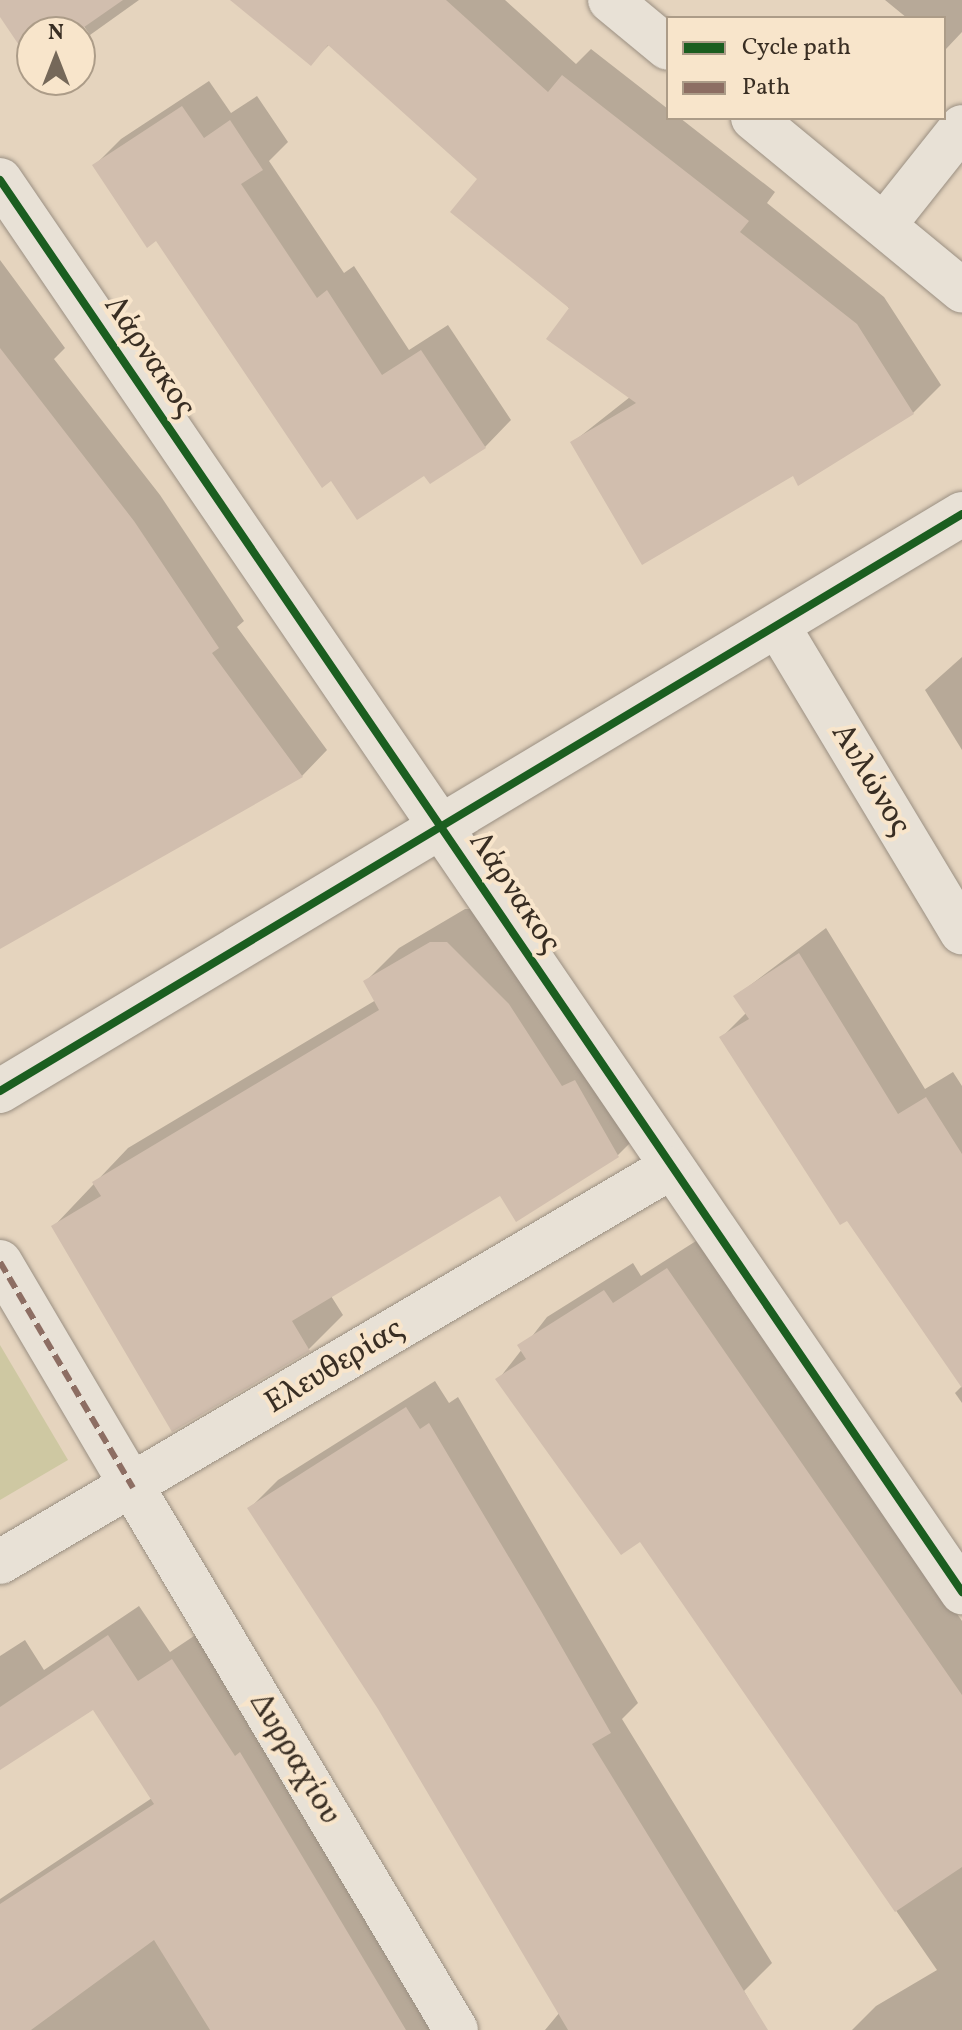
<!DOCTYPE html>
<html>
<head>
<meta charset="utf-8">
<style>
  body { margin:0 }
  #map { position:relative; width:962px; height:2030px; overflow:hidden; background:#e5d4be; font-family:Vollkorn,serif }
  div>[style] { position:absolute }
  .green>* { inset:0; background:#cec8a2 }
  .shadow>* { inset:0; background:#0003 }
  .building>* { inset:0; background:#d1beae }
  .roads { filter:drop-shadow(0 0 2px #9a8f82) drop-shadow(0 0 2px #9a8f82) }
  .pedestrian>* { height:44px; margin:-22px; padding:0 22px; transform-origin:22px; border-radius:22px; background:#e8e1d6 }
  .minor>* { height:44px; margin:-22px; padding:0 22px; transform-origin:22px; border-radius:22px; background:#e8e1d6 }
  .tertiary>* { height:44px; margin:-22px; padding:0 22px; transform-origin:22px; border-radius:22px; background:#e8e1d6 }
  .quiet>* { height:6px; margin-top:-3px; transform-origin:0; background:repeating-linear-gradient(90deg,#8d6e63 0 12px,transparent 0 18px) }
  .cycleway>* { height:8px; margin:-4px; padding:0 4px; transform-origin:4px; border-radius:4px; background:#1b5e20 }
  span { translate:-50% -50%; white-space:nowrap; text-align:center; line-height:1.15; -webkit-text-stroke:8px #f8e5cb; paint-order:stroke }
  .street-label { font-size:32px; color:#392e23 }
  .legend { position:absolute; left:666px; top:16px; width:280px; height:104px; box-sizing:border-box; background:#f8e5cb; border:2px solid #ac9c88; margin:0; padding:10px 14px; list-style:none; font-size:24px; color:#392e23 }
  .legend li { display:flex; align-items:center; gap:16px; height:40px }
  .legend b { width:40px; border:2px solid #ac9c88 }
  .north { position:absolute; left:16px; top:16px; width:80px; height:80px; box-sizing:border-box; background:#f8e5cb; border:2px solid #ac9c88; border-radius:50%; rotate:0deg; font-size:22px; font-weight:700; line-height:32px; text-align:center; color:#392e23 }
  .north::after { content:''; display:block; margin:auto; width:28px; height:36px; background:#756859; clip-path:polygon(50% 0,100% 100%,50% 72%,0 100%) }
</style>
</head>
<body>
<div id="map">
  <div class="green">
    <div style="clip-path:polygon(0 1345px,68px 1460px,0 1500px)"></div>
  </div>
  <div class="shadow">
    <div style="clip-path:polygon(0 0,139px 0,90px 35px,83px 25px,32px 32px,32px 60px,0 13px)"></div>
    <div style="clip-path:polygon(233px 0,505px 0,576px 64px,591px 49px,668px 109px,668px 118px,680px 118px,775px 192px,767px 203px,884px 297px,941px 385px,913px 413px,794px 473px,573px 442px,630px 397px,480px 179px,330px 44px,310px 63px)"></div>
    <div style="clip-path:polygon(885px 0,962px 0,962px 32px,946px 49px,944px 18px,907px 18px)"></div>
    <div style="clip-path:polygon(209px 81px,231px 113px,257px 96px,288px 142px,269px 161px,344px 273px,354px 266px,409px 350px,448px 325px,511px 420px,485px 447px,156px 239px,94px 166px,121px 139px)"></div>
    <div style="clip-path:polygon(0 260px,65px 348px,54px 359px,160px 495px,244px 621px,237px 627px,327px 750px,302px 776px,0 948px)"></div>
    <div style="clip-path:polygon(962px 657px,962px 750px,925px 690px)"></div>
    <div style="clip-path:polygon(465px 909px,481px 909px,652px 1121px,618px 1155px,501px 1194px,331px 1296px,343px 1315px,309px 1349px,172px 1429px,54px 1226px,128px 1148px,376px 1000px,365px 982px,399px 948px)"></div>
    <div style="clip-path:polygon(826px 928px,925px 1089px,953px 1072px,962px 1086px,962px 1384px,721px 1038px,747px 1012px,736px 996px)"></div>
    <div style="clip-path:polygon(696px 1241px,962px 1621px,962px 2030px,852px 2030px,876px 2006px,937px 1970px,640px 1539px,498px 1380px,547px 1317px,633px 1263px,641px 1276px)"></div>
    <div style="clip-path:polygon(435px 1381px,449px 1403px,458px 1397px,638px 1703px,622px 1719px,772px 1963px,744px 1991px,766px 2030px,545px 2030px,560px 2012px,379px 1708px,250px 1508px,278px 1480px)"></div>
    <div style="clip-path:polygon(962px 1386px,962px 1403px,955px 1393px)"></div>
    <div style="clip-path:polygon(139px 1606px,170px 1652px,203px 1630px,443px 2030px,0 2030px,0 1899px,152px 1798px,93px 1708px,0 1767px,0 1656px,25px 1640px,44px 1670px)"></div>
  </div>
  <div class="building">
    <div style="clip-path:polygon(0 0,123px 0,77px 32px,32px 32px,31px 63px,0 17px)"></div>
    <div style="clip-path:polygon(230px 0,446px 0,548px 92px,562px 75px,749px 221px,740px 232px,857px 324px,914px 414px,798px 486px,793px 476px,642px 565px,570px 442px,636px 403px,546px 339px,569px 308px,450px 212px,477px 179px,328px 45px,311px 66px)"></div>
    <div style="clip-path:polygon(182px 106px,204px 138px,230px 120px,263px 170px,241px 184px,317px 298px,327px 290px,382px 375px,421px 350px,486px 448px,430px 484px,424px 476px,357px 520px,331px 481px,322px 488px,156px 241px,147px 248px,92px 165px)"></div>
    <div style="clip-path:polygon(0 348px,134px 521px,219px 648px,212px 653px,303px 777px,0 949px)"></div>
    <div style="clip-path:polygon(430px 942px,447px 942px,509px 1004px,562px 1086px,575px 1080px,619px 1157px,516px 1222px,500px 1196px,292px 1321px,310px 1351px,172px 1432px,51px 1226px,101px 1196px,92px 1182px,379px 1010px,363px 981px)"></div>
    <div style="clip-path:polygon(799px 953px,898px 1114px,926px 1097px,962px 1154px,962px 1388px,847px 1221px,840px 1225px,719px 1037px,749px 1019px,733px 996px)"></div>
    <div style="clip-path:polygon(667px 1268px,962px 1695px,962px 1867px,895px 1912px,640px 1542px,621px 1555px,495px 1379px,526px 1359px,517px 1345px,604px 1290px,613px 1303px)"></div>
    <div style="clip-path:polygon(406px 1407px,420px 1429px,429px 1423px,541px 1611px,611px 1733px,592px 1744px,768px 2030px,568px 2030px,378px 1709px,247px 1508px)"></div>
    <div style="clip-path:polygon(108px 1635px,138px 1681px,172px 1659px,235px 1756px,240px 1752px,406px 2030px,210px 2030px,154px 1940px,31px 2030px,0 2030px,0 1904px,154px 1804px,93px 1710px,0 1770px,0 1707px)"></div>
  </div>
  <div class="roads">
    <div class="pedestrian">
      <div style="left:0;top:1262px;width:262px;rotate:59.5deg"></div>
    </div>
    <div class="minor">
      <div style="left:0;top:180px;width:1709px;rotate:55.73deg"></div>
      <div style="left:884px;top:225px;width:125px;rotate:-51.5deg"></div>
      <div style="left:779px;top:628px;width:355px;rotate:59deg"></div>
      <div style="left:133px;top:1488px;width:631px;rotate:59.21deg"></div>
      <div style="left:0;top:1562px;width:775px;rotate:-30.47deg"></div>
    </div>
    <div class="tertiary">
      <div style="left:610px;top:0;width:75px;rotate:39.6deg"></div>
      <div style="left:753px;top:118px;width:271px;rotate:39.5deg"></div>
      <div style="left:0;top:1091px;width:1122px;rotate:-30.95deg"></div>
    </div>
  </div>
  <div class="quiet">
    <div style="left:0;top:1262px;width:262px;rotate:59.5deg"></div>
  </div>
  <div class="cycleway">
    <div style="left:0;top:180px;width:1709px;rotate:55.73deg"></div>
    <div style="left:0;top:1091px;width:1122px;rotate:-30.95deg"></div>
  </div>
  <div class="street-label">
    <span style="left:149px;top:357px;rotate:56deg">Λάρνακος</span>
    <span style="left:870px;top:780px;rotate:59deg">Αυλώνος</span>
    <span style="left:514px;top:893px;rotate:56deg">Λάρνακος</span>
    <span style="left:335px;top:1367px;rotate:-31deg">Ελευθερίας</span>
    <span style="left:294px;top:1759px;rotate:59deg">Δυρραχίου</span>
  </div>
  <ul class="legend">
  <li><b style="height:10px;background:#1b5e20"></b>Cycle path</li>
  <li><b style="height:10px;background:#8d6e63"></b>Path</li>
  </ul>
  <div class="north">N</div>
</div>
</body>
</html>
